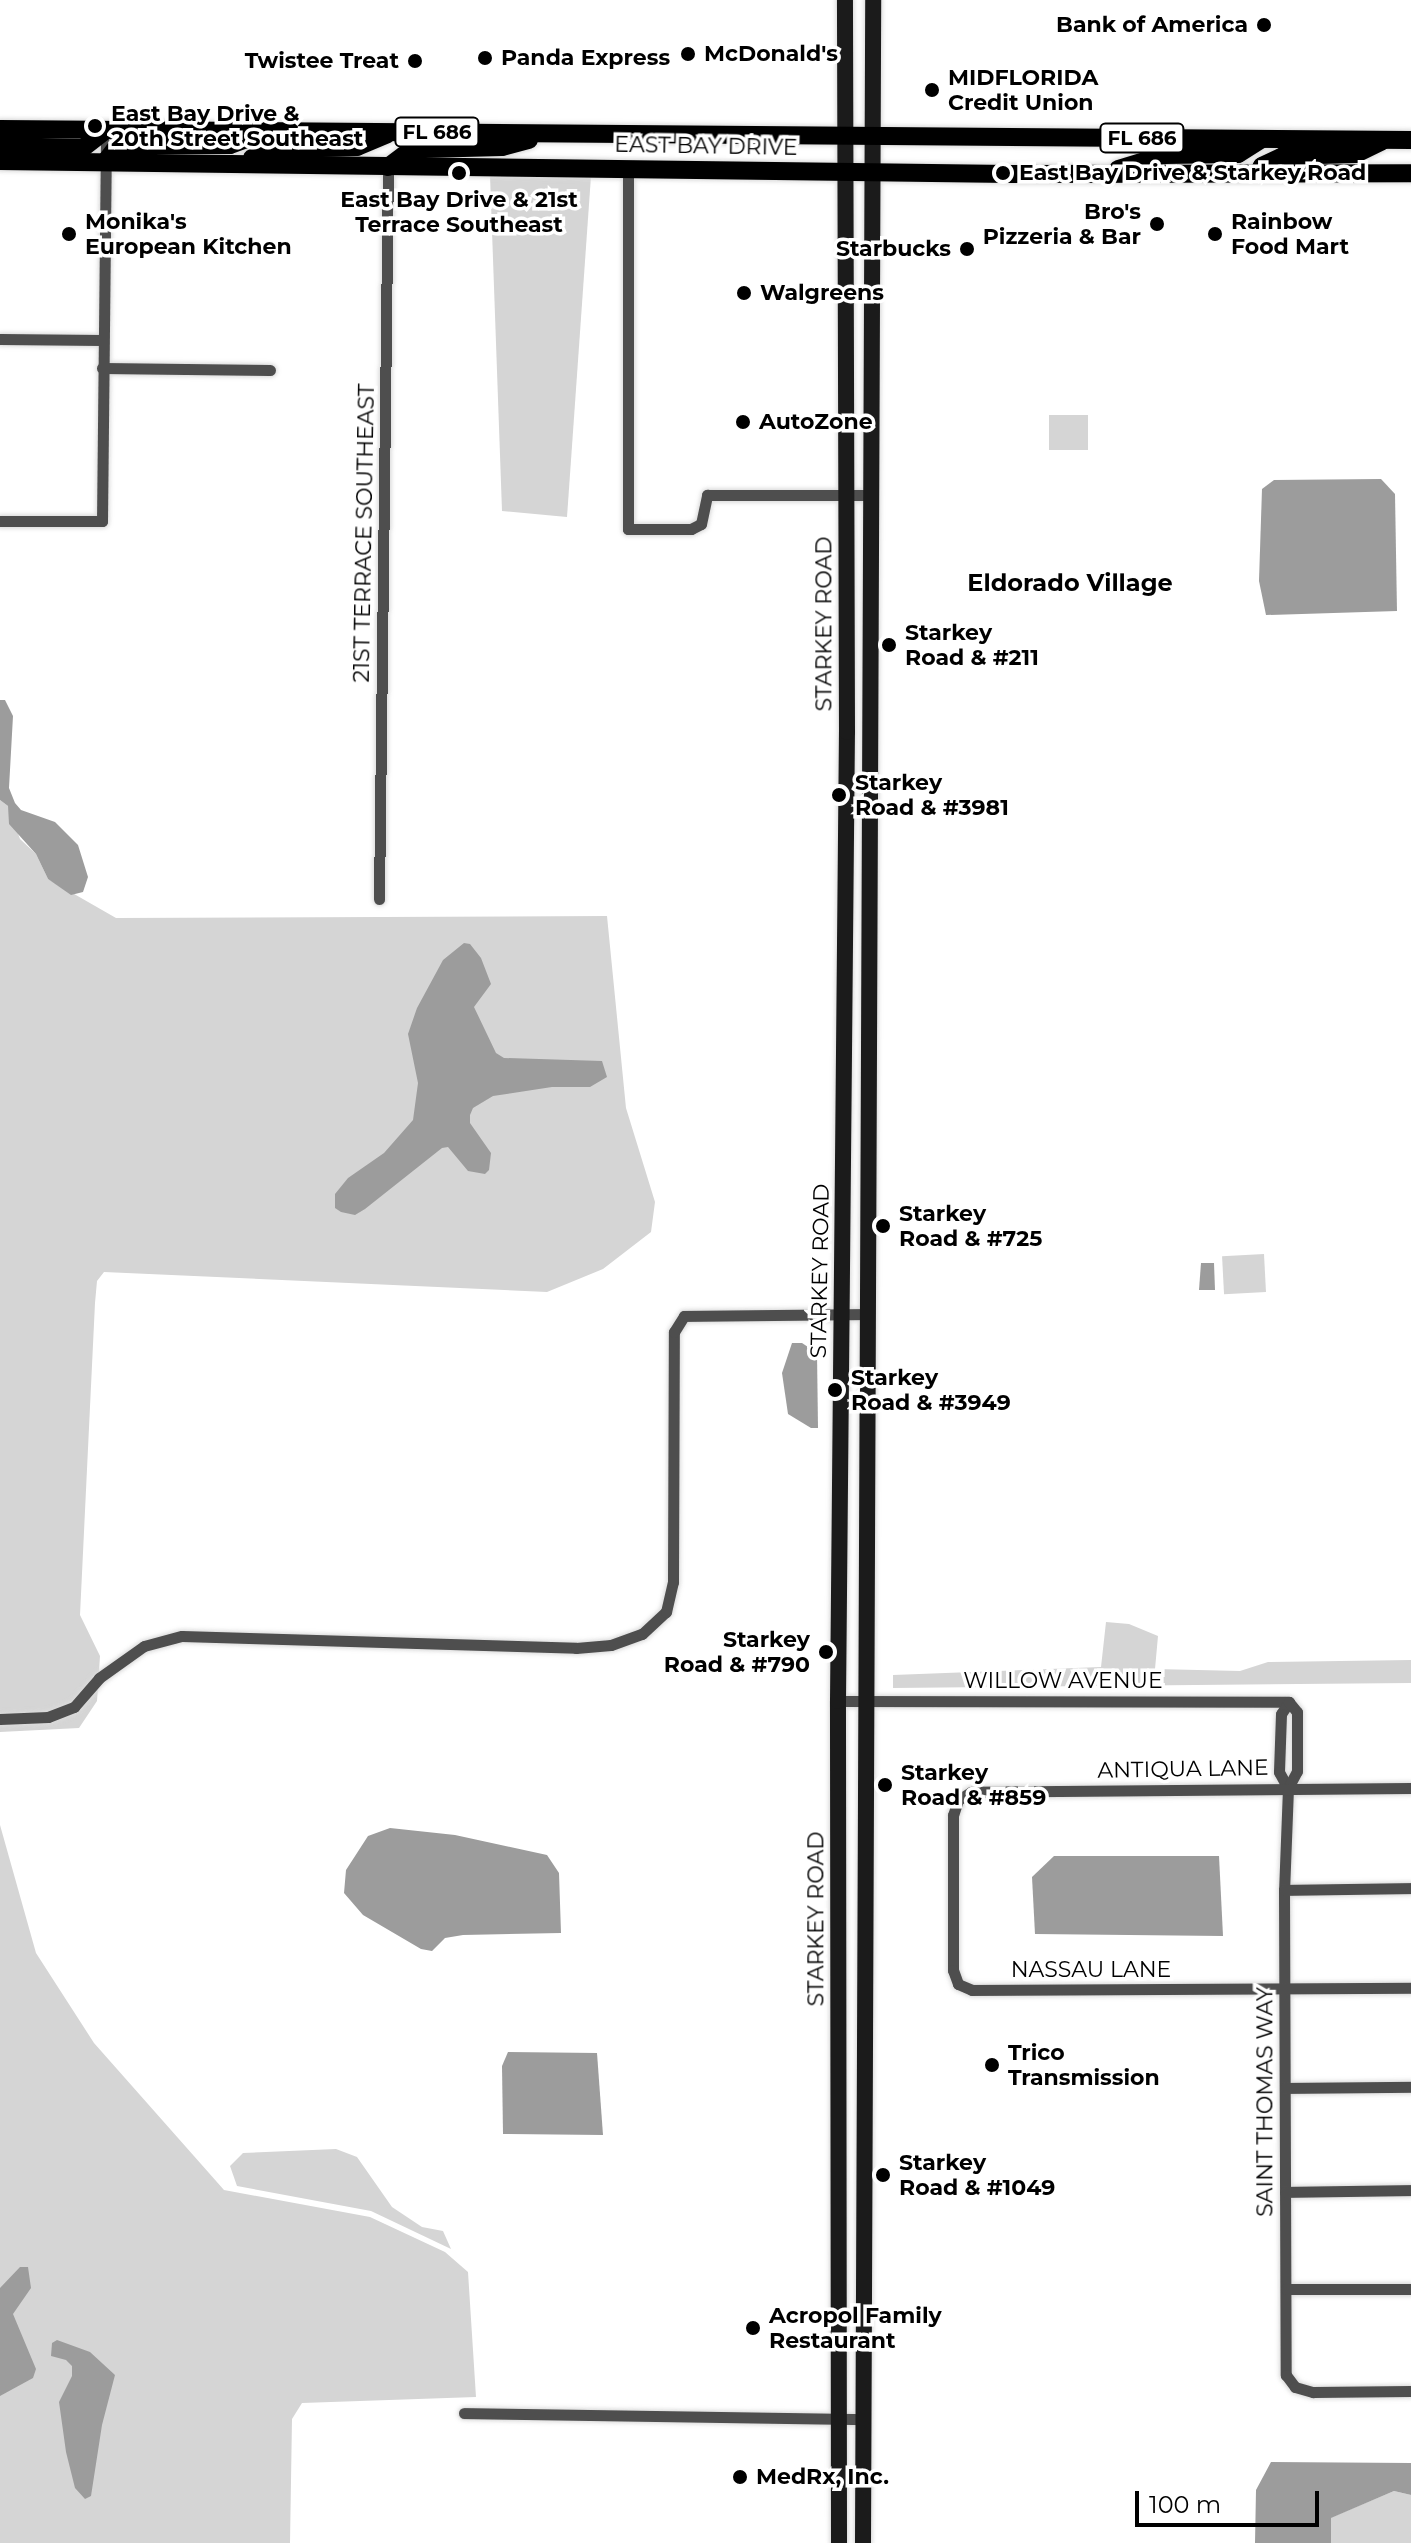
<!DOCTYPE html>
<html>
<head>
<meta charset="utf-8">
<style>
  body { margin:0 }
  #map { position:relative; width:1411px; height:2543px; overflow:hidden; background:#fff; font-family:Montserrat,sans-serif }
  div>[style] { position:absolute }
  .green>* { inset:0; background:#d5d5d5; transform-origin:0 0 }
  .water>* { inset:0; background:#9c9c9c }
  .roads { filter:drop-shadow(0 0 2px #dbdbdb) drop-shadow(0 0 2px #dbdbdb) }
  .street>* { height:11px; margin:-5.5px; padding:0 5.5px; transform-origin:5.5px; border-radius:5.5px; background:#4e4e4e }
  .secondary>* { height:16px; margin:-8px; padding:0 8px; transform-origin:8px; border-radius:8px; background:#1b1b1b }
  .primary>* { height:18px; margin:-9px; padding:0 9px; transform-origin:9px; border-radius:9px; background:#000 }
  .dots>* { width:22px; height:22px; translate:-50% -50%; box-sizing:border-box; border:4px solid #fff; border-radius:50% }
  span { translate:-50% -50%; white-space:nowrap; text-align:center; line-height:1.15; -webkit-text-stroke:7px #fff; paint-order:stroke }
  .shield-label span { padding:2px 6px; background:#fff; border:2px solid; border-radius:6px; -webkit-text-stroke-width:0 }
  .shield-label { font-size:20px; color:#000; font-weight:700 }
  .poi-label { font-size:22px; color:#000; font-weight:700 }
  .right { translate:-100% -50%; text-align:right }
  .left { translate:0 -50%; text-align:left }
  .street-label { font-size:22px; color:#000 }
  .neighbourhood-label { font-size:24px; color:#000; font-weight:700 }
  .scale { position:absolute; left:1135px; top:2491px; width:184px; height:36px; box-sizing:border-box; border:4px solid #000; border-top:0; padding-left:10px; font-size:24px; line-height:28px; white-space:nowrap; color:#000; -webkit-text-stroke:6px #fff; paint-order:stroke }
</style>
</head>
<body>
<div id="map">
  <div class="green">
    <div style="clip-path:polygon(490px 175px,591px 176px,567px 517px,502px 511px)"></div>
    <div style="left:1049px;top:415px;width:39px;height:35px"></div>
    <div style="clip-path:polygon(0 800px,8px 806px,20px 839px,36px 854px,48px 879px,116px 918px,607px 916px,626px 1108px,655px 1202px,651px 1232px,603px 1269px,547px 1292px,104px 1272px,97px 1281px,95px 1303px,80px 1615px,100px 1656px,97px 1701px,79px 1728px,0 1732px)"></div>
    <div style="left:1264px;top:1254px;width:38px;height:42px;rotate:87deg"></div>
    <div style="clip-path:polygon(1106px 1622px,1129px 1624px,1158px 1636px,1155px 1669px,1240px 1671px,1268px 1662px,1411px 1660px,1411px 1683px,893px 1688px,893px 1675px,1101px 1667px)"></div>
    <div style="clip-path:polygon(0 1825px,36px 1953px,94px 2043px,224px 2190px,370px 2217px,445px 2252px,468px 2272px,476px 2397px,302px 2403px,292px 2419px,290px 2543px,0 2543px)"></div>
    <div style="clip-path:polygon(336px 2149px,357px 2157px,392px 2207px,422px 2227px,443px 2231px,451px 2249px,371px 2211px,237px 2186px,230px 2166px,243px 2153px)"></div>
    <div style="clip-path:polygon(1394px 2491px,1411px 2495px,1411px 2543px,1331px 2543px,1330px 2518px)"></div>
  </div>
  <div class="water">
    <div style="clip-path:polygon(1381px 479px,1395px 494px,1397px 611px,1266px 615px,1259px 581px,1262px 489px,1274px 480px)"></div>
    <div style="clip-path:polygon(0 700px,5px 700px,13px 716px,9px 788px,15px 803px,21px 810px,55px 822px,78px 845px,88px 877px,83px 892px,71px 895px,48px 879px,36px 854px,9px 824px,8px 806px,0 800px)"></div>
    <div style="clip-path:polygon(464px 943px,470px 944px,481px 958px,491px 984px,474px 1007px,496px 1053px,504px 1058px,602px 1061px,607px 1077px,590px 1087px,552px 1087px,493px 1096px,473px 1108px,470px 1115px,470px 1123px,491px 1153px,489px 1170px,485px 1174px,468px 1171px,448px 1147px,442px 1148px,365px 1209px,355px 1215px,341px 1212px,335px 1208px,335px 1194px,348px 1178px,384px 1153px,413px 1120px,418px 1083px,408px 1034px,417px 1008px,443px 960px)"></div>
    <div style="clip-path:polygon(1201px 1263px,1214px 1263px,1215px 1290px,1199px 1290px)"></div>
    <div style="clip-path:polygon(792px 1343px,802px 1343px,817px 1353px,818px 1428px,811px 1428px,788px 1414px,782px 1373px)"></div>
    <div style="clip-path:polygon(390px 1828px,455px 1835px,547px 1855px,559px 1873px,561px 1933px,463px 1935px,445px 1938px,432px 1951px,421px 1949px,363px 1915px,344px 1893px,346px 1870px,368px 1836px)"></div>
    <div style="clip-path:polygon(1054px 1856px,1219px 1856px,1223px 1936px,1035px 1934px,1032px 1877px)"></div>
    <div style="clip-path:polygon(508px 2052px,597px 2053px,603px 2135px,503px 2134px,502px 2066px)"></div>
    <div style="clip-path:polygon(20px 2267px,28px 2267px,31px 2288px,13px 2314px,36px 2369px,33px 2378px,0 2396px,0 2288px)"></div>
    <div style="clip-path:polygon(57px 2340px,90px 2352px,115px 2375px,102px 2425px,91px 2496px,85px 2499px,75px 2488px,66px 2452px,59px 2402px,72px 2376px,72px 2366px,66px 2360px,51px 2356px,52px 2343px)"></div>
    <div style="clip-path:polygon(1271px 2462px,1411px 2463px,1411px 2495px,1394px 2491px,1331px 2518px,1331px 2543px,1255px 2543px,1256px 2490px)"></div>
  </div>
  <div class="roads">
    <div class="street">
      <div style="left:628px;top:170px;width:359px;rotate:90deg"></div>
      <div style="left:628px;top:529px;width:63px"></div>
      <div style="left:691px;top:529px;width:11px;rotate:-27deg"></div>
      <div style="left:701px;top:524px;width:30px;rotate:-78deg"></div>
      <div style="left:707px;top:495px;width:165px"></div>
      <div style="left:0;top:339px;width:102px;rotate:0.6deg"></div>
      <div style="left:102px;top:368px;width:168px;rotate:0.7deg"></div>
      <div style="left:0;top:521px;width:102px"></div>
      <div style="left:102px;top:521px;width:391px;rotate:-89.4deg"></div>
      <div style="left:379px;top:899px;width:732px;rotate:-89.3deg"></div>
      <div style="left:838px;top:1701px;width:451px;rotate:0.1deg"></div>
      <div style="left:1289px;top:1702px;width:14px;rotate:124deg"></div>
      <div style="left:1281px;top:1714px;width:58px;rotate:92deg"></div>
      <div style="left:1279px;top:1772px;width:18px;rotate:61deg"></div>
      <div style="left:1288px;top:1788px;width:102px;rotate:92.2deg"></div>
      <div style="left:1284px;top:1890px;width:485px;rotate:89.8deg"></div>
      <div style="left:1286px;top:2375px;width:15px;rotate:53deg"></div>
      <div style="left:1295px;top:2387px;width:19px;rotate:16deg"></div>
      <div style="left:1313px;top:2392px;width:98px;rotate:-0.6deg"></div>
      <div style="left:0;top:1719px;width:48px;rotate:-2.4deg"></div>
      <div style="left:48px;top:1717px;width:28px;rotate:-21deg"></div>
      <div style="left:74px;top:1707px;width:38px;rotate:-49deg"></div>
      <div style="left:99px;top:1678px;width:55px;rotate:-35.4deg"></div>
      <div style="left:144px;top:1646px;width:39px;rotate:-15deg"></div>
      <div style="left:182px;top:1636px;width:394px;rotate:1.7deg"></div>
      <div style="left:576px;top:1648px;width:35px;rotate:-5deg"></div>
      <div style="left:611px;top:1645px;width:33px;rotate:-20deg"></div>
      <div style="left:642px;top:1634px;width:33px;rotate:-43deg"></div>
      <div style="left:666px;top:1612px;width:31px;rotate:-77deg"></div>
      <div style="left:673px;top:1582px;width:250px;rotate:-89.8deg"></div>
      <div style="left:674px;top:1332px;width:19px;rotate:-58deg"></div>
      <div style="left:684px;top:1316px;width:182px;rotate:-0.6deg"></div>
      <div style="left:1288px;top:1788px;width:19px;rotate:-62deg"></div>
      <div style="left:1297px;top:1771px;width:59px;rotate:-90deg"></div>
      <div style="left:1297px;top:1712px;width:13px;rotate:-129deg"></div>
      <div style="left:1411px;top:1788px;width:440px;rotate:179.5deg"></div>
      <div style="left:971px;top:1792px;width:15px;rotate:148deg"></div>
      <div style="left:958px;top:1800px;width:16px;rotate:108deg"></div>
      <div style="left:953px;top:1815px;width:155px;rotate:90deg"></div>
      <div style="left:953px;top:1970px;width:15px;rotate:70deg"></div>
      <div style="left:958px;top:1984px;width:15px;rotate:23deg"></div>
      <div style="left:972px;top:1990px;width:439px;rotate:-0.3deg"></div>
      <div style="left:1284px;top:1890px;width:127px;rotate:-0.9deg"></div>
      <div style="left:1285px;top:2088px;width:126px;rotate:-0.5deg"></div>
      <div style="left:1285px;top:2192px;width:126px;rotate:-0.9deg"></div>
      <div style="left:1286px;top:2289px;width:125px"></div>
      <div style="left:464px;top:2413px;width:399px;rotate:0.9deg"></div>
    </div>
    <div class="secondary">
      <div style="left:839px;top:2543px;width:842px;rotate:-90.07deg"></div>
      <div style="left:838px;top:1701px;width:969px;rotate:-89.47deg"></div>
      <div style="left:847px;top:732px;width:732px;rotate:-90.16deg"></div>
      <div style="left:863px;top:2543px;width:2543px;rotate:-89.77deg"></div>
    </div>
    <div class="primary">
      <div style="left:0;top:129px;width:1411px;rotate:0.45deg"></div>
      <div style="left:0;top:146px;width:83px;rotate:1.4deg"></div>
      <div style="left:83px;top:148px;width:29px;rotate:-38deg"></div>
      <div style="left:252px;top:158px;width:36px;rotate:-14deg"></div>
      <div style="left:287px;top:149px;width:70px;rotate:-1.6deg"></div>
      <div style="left:357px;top:147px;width:33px;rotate:-23deg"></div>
      <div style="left:0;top:161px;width:1010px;rotate:0.74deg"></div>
      <div style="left:1010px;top:174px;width:401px;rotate:-0.1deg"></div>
      <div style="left:106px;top:161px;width:20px;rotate:-53deg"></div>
      <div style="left:118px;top:145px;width:112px"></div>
      <div style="left:230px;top:145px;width:32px;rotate:-20deg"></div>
      <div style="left:388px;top:167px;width:20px;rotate:-37deg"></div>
      <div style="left:404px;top:155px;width:21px;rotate:-17deg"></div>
      <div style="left:424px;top:149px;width:78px;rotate:-1.5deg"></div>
      <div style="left:502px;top:147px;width:28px;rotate:-15deg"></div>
      <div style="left:1118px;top:169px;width:48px;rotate:-16.9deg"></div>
      <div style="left:1164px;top:155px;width:74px;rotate:-0.8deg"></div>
      <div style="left:1238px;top:154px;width:28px;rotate:-32deg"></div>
      <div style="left:1258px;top:173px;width:8px;rotate:-60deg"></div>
      <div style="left:1262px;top:166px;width:23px;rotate:-25deg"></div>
      <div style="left:1283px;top:156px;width:73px;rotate:-1.6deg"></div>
      <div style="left:1356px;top:154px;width:28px;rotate:-26deg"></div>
    </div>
  </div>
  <div class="dots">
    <div style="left:1264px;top:25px;background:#000"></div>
    <div style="left:688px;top:54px;background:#000"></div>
    <div style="left:485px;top:58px;background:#000"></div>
    <div style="left:415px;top:61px;background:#000"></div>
    <div style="left:932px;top:90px;background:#000"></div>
    <div style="left:95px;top:126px;background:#000"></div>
    <div style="left:459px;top:173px;background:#000"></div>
    <div style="left:1003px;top:173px;background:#000"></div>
    <div style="left:1157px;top:224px;background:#000"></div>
    <div style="left:69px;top:234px;background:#000"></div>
    <div style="left:1215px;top:234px;background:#000"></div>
    <div style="left:967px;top:249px;background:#000"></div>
    <div style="left:744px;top:293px;background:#000"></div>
    <div style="left:743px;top:422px;background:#000"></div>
    <div style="left:889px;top:645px;background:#000"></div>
    <div style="left:839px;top:795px;background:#000"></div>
    <div style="left:883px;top:1226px;background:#000"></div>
    <div style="left:835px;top:1390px;background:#000"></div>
    <div style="left:826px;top:1652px;background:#000"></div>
    <div style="left:885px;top:1785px;background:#000"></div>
    <div style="left:992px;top:2065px;background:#000"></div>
    <div style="left:883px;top:2175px;background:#000"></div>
    <div style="left:753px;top:2328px;background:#000"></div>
    <div style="left:740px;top:2477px;background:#000"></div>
  </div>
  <div class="shield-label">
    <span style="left:437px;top:132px">FL 686</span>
    <span style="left:1142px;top:138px">FL 686</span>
  </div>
  <div class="poi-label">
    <span class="right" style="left:1248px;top:25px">Bank of America</span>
    <span class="left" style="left:704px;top:54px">McDonald's</span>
    <span class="left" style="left:501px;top:58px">Panda Express</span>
    <span class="right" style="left:399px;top:61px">Twistee Treat</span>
    <span class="left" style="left:948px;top:90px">MIDFLORIDA<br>Credit Union</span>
    <span class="left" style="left:111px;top:126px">East Bay Drive &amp;<br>20th Street Southeast</span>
    <span class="left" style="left:1019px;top:173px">East Bay Drive &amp; Starkey Road</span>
    <span style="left:459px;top:212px">East Bay Drive &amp; 21st<br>Terrace Southeast</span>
    <span class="right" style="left:1141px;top:224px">Bro's<br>Pizzeria &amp; Bar</span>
    <span class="left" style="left:85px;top:234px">Monika's<br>European Kitchen</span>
    <span class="left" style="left:1231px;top:234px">Rainbow<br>Food Mart</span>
    <span class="right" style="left:951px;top:249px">Starbucks</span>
    <span class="left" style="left:760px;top:293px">Walgreens</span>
    <span class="left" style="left:759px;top:422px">AutoZone</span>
    <span class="left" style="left:905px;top:645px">Starkey<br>Road &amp; #211</span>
    <span class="left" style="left:855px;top:795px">Starkey<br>Road &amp; #3981</span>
    <span class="left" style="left:899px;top:1226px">Starkey<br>Road &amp; #725</span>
    <span class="left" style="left:851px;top:1390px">Starkey<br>Road &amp; #3949</span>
    <span class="right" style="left:810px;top:1652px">Starkey<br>Road &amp; #790</span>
    <span class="left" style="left:901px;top:1785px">Starkey<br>Road &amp; #859</span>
    <span class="left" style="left:1008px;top:2065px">Trico<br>Transmission</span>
    <span class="left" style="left:899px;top:2175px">Starkey<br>Road &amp; #1049</span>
    <span class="left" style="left:769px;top:2328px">Acropol Family<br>Restaurant</span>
    <span class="left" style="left:756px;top:2477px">MedRx, Inc.</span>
  </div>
  <div class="street-label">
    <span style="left:706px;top:146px;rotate:1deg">EAST BAY DRIVE</span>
    <span style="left:364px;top:533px;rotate:-89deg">21ST TERRACE SOUTHEAST</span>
    <span style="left:824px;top:624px;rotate:-90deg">STARKEY ROAD</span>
    <span style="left:820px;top:1271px;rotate:-89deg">STARKEY ROAD</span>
    <span style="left:1063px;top:1681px">WILLOW AVENUE</span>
    <span style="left:1183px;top:1769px;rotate:-1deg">ANTIQUA LANE</span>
    <span style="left:816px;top:1919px;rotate:-90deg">STARKEY ROAD</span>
    <span style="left:1091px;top:1970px">NASSAU LANE</span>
    <span style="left:1265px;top:2102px;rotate:-90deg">SAINT THOMAS WAY</span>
  </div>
  <div class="neighbourhood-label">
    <span style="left:1070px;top:583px">Eldorado Village</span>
  </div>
  <div class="scale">100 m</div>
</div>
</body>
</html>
